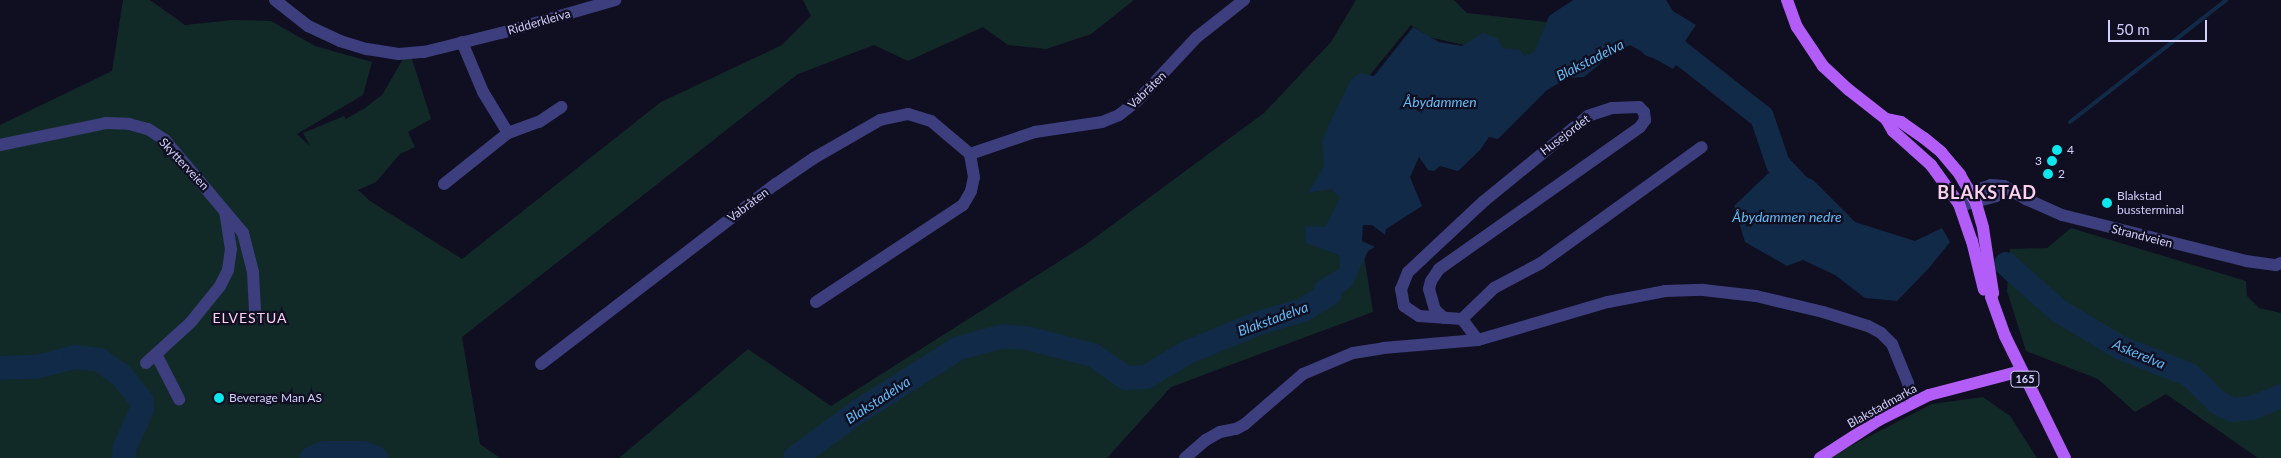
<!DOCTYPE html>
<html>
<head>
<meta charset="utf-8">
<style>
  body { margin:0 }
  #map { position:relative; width:2281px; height:458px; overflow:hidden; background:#100e21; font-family:Lato,sans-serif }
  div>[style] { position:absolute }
  .green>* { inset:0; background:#122a27 }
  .water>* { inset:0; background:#112a47 }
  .stream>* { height:4px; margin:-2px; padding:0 2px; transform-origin:2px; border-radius:2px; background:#112a47 }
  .river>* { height:24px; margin:-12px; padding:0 12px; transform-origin:12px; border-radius:12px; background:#112a47 }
  .minor>* { height:12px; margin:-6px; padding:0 6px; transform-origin:6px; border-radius:6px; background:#3c3e7d }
  .major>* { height:12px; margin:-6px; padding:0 6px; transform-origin:6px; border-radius:6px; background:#b25df7 }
  .dots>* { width:14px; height:14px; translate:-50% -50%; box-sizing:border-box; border:2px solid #100e21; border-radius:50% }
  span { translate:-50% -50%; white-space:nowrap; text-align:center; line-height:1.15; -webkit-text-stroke:4.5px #100e21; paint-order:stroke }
  .shield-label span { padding:1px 4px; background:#100e21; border:1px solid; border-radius:4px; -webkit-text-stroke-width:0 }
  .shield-label { font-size:11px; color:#d2d0fd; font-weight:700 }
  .street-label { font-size:12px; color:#d2d0fd }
  .poi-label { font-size:12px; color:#d2d0fd }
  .left { translate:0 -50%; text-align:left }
  .right { translate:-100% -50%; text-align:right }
  .water-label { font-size:14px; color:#64bef7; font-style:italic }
  .neighbourhood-label { font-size:14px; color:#fdd2f0; letter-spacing:1px }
  .district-label { font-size:18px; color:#fdd2f0; font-weight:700; letter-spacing:1px }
  .scale { position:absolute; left:2108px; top:20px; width:99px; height:22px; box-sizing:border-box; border:2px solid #d2d0fd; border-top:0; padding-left:6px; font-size:15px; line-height:18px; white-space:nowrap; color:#d2d0fd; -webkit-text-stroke:4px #100e21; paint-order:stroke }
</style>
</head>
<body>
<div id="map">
  <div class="green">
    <div style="clip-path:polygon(123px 0,150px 0,185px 25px,233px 20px,271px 21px,315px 46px,372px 62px,363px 95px,297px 134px,310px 146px,303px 133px,344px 116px,346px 119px,365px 108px,382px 95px,403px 59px,412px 59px,431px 119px,408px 132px,415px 147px,400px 154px,376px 182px,358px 190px,370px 201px,462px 259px,661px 102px,782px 45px,811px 16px,803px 0,1134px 0,1091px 34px,1046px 49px,1008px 45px,983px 27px,908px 61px,874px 45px,798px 74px,462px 337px,480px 444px,500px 458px,0 458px,0 125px,112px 71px)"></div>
    <div style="clip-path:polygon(1356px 0,1454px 0,1467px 13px,1547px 22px,1541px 63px,1429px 37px,1411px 25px,1341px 110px,1373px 312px,1171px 387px,1107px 458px,619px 458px,748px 349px,831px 406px,1085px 245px,1264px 113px,1331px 42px)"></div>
    <div style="clip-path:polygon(2071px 228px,2246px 281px,2247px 296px,2259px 308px,2281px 313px,2281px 458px,2258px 458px,2166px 394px,2135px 412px,2098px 379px,2026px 351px,2007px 291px,2010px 249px,2047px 248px)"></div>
    <div style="clip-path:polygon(1983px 397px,2010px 416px,2037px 458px,1827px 458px,1932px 404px)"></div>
  </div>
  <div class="water">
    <div style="clip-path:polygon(1573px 0,1666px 0,1673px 11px,1696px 25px,1685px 41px,1690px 45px,1673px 69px,1630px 45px,1612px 54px,1584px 77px,1568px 78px,1547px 90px,1498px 139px,1489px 137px,1480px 150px,1458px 171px,1440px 166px,1434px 171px,1428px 170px,1419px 157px,1410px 177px,1422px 206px,1386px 229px,1385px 235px,1372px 225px,1363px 225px,1362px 241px,1375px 247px,1368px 251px,1352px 286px,1317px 311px,1295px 307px,1307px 301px,1317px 282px,1340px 268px,1339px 255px,1306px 243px,1305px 226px,1325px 227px,1340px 198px,1331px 189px,1308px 193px,1324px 166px,1322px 140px,1350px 81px,1360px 73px,1374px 76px,1413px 27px,1439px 42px,1462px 46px,1483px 33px,1497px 38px,1503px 48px,1520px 50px,1525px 56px,1535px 51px,1549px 16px)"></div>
    <div style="clip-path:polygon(1778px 164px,1813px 180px,1855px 222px,1915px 241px,1942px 228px,1950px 242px,1929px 268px,1897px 301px,1865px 298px,1835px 275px,1803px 260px,1787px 266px,1745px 242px,1734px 206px)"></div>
  </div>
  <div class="stream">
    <div style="left:2070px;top:122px;width:198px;rotate:-38deg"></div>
    <div style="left:324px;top:453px;width:7px;rotate:45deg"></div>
  </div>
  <div class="river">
    <div style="left:1652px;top:45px;width:33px;rotate:18deg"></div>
    <div style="left:1683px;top:55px;width:100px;rotate:38.1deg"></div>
    <div style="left:1762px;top:117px;width:50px;rotate:71.2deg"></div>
    <div style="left:1778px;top:164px;width:34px;rotate:47deg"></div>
    <div style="left:2006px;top:264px;width:71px;rotate:41.6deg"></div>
    <div style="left:2059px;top:311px;width:72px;rotate:30.8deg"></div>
    <div style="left:2121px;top:348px;width:74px;rotate:21.4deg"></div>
    <div style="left:2190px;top:375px;width:38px;rotate:45deg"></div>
    <div style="left:2217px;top:402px;width:18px;rotate:27deg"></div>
    <div style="left:2233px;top:410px;width:19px;rotate:-6deg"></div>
    <div style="left:2252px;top:408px;width:31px;rotate:-22deg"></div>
    <div style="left:0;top:368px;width:36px;rotate:-2deg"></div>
    <div style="left:36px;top:367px;width:40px;rotate:-14.4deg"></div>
    <div style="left:75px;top:357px;width:25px;rotate:7deg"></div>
    <div style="left:100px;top:360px;width:26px;rotate:36deg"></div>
    <div style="left:121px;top:375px;width:33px;rotate:51deg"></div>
    <div style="left:142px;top:401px;width:8px;rotate:90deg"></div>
    <div style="left:142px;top:409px;width:42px;rotate:114.1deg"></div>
    <div style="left:125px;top:447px;width:11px;rotate:95deg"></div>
    <div style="left:312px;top:458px;width:13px;rotate:-23deg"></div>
    <div style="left:324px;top:453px;width:39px"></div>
    <div style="left:363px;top:453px;width:14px;rotate:21deg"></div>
    <div style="left:795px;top:458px;width:76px;rotate:-36.4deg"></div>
    <div style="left:856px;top:413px;width:122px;rotate:-32.3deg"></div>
    <div style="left:959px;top:348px;width:47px;rotate:-14.9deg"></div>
    <div style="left:1004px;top:336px;width:27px;rotate:6deg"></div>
    <div style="left:1031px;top:339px;width:64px;rotate:14.5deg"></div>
    <div style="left:1093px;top:355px;width:40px;rotate:34.9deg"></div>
    <div style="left:1126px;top:378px;width:20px;rotate:-3deg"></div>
    <div style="left:1146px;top:377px;width:49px;rotate:-30.8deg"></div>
    <div style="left:1188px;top:352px;width:77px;rotate:-22.2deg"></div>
    <div style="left:1259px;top:323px;width:46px;rotate:-16.5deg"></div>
    <div style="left:1303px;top:310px;width:31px;rotate:-31deg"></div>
  </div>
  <div class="minor">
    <div style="left:275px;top:0;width:42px;rotate:38.2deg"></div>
    <div style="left:308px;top:26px;width:35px;rotate:25deg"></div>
    <div style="left:340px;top:41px;width:28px;rotate:17deg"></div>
    <div style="left:367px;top:49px;width:32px;rotate:9deg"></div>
    <div style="left:399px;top:54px;width:25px;rotate:-5deg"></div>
    <div style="left:424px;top:52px;width:79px;rotate:-13.9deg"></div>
    <div style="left:501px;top:33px;width:119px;rotate:-16.1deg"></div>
    <div style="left:462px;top:42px;width:54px;rotate:67.2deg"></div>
    <div style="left:483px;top:92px;width:48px;rotate:58.6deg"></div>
    <div style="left:0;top:145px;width:108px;rotate:-11.7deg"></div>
    <div style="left:106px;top:123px;width:23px;rotate:2deg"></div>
    <div style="left:129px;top:124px;width:20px;rotate:15deg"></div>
    <div style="left:148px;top:129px;width:20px;rotate:33deg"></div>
    <div style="left:165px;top:140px;width:121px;rotate:50deg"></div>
    <div style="left:243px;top:233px;width:40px;rotate:75.6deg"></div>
    <div style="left:253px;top:272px;width:40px;rotate:87.1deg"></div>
    <div style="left:444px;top:184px;width:82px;rotate:-38.6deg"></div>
    <div style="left:508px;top:133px;width:33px;rotate:-20deg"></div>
    <div style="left:539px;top:122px;width:27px;rotate:-34deg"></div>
    <div style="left:1959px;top:204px;width:16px;rotate:-47deg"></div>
    <div style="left:1970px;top:192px;width:22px;rotate:-18deg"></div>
    <div style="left:1991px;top:185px;width:13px;rotate:4deg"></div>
    <div style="left:2004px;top:186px;width:26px;rotate:31deg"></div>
    <div style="left:2026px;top:199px;width:39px;rotate:24deg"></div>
    <div style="left:2062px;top:215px;width:190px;rotate:14deg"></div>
    <div style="left:2246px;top:261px;width:30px;rotate:8deg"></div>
    <div style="left:2276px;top:265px;width:5px;rotate:-22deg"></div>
    <div style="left:1967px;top:204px;width:30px;rotate:-15deg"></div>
    <div style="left:1996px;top:196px;width:14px;rotate:-34deg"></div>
    <div style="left:816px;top:302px;width:176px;rotate:-33.4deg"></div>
    <div style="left:963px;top:205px;width:16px;rotate:-60deg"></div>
    <div style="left:971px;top:191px;width:14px;rotate:-78deg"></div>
    <div style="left:974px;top:177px;width:23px;rotate:-100deg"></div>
    <div style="left:970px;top:154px;width:69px;rotate:-18.7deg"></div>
    <div style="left:1035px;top:132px;width:68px;rotate:-8.5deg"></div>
    <div style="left:1102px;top:122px;width:18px;rotate:-22deg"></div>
    <div style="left:1119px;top:115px;width:24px;rotate:-38deg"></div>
    <div style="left:1138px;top:100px;width:86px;rotate:-46.9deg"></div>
    <div style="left:1197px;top:37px;width:60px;rotate:-38.2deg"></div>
    <div style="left:1444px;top:318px;width:12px;rotate:-138deg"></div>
    <div style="left:1435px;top:310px;width:22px;rotate:-106deg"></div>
    <div style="left:1429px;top:289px;width:8px;rotate:-76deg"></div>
    <div style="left:1431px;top:281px;width:14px;rotate:-56deg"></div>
    <div style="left:1439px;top:269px;width:246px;rotate:-35.2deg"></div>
    <div style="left:1640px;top:127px;width:9px;rotate:-54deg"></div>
    <div style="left:1645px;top:120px;width:8px;rotate:-97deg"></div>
    <div style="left:1644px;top:112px;width:7px;rotate:-135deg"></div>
    <div style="left:1639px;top:107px;width:27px;rotate:178deg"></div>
    <div style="left:1612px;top:108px;width:25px;rotate:162deg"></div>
    <div style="left:1588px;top:116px;width:134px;rotate:140.7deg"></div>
    <div style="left:1484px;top:201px;width:104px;rotate:136.9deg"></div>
    <div style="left:1408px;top:272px;width:18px;rotate:112deg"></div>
    <div style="left:1401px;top:289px;width:17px;rotate:80deg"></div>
    <div style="left:1404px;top:306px;width:18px;rotate:34deg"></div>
    <div style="left:1419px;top:316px;width:43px;rotate:4deg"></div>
    <div style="left:1462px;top:319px;width:26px;rotate:53deg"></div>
    <div style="left:1462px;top:319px;width:45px;rotate:-44.1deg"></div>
    <div style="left:1494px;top:288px;width:53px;rotate:-28deg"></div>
    <div style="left:1541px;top:263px;width:198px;rotate:-35.8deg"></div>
    <div style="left:156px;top:354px;width:47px;rotate:-42.4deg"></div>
    <div style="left:191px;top:322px;width:46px;rotate:-51.1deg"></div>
    <div style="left:220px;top:286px;width:18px;rotate:-63deg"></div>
    <div style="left:228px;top:270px;width:21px;rotate:-82deg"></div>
    <div style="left:231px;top:249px;width:37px;rotate:-99deg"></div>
    <div style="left:146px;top:363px;width:13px;rotate:-42deg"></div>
    <div style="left:156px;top:354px;width:51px;rotate:62.9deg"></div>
    <div style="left:541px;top:364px;width:296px;rotate:-37.5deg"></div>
    <div style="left:776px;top:184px;width:46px;rotate:-34.4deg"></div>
    <div style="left:814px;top:158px;width:76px;rotate:-29.9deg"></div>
    <div style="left:880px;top:120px;width:29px;rotate:-12deg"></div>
    <div style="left:908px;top:114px;width:24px;rotate:17deg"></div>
    <div style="left:931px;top:121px;width:51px;rotate:40.2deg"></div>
    <div style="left:1185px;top:458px;width:28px;rotate:-41deg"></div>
    <div style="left:1206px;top:440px;width:16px;rotate:-30deg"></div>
    <div style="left:1220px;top:432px;width:16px;rotate:-11deg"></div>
    <div style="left:1236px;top:429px;width:10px;rotate:-29deg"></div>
    <div style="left:1245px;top:424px;width:77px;rotate:-40.8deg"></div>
    <div style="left:1303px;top:374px;width:54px;rotate:-22.8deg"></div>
    <div style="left:1353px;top:353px;width:30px;rotate:-9deg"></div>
    <div style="left:1383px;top:348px;width:95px;rotate:-4.8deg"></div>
    <div style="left:1478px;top:340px;width:135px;rotate:-16.3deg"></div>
    <div style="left:1608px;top:302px;width:58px;rotate:-10.9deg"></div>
    <div style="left:1665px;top:291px;width:38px;rotate:-2deg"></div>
    <div style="left:1703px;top:290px;width:53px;rotate:6.5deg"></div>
    <div style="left:1756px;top:296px;width:69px;rotate:13.4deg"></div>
    <div style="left:1823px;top:312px;width:47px;rotate:17.3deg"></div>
    <div style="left:1868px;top:326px;width:15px;rotate:28deg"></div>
    <div style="left:1881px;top:333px;width:16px;rotate:45deg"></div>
    <div style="left:1892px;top:344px;width:42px;rotate:67.7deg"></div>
    <div style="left:1908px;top:383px;width:19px;rotate:78deg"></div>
  </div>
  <div class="major">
    <div style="left:1787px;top:0;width:29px;rotate:70deg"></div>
    <div style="left:1797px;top:27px;width:47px;rotate:56.3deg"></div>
    <div style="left:1823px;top:66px;width:35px;rotate:43deg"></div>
    <div style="left:1849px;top:90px;width:47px;rotate:38.1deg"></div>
    <div style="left:1886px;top:119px;width:15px;rotate:11deg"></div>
    <div style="left:1901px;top:122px;width:28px;rotate:35deg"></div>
    <div style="left:1924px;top:138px;width:22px;rotate:39deg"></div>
    <div style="left:1941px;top:152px;width:30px;rotate:50deg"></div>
    <div style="left:1960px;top:175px;width:32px;rotate:60deg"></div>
    <div style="left:1976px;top:203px;width:26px;rotate:74deg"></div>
    <div style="left:1983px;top:228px;width:66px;rotate:81.3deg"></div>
    <div style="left:1993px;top:293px;width:4px;rotate:117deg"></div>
    <div style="left:1991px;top:297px;width:41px;rotate:70.3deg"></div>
    <div style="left:2005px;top:336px;width:136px;rotate:63.8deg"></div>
    <div style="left:1886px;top:119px;width:14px;rotate:60deg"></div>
    <div style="left:1893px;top:131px;width:51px;rotate:41.8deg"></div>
    <div style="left:1931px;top:165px;width:48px;rotate:54.3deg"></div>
    <div style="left:1959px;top:204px;width:39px;rotate:71deg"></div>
    <div style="left:1972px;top:241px;width:50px;rotate:76.2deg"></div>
    <div style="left:1820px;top:458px;width:70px;rotate:-32.8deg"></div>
    <div style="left:1879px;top:420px;width:56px;rotate:-26.6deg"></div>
    <div style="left:1929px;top:395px;width:95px;rotate:-14.6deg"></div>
  </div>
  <div class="dots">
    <div style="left:2057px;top:150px;background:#0ce7ed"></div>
    <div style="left:2052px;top:161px;background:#0ce7ed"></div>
    <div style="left:2048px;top:174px;background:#0ce7ed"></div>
    <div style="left:2107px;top:203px;background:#0ce7ed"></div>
    <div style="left:219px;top:398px;background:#0ce7ed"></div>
  </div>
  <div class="shield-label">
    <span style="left:2025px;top:379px">165</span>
  </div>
  <div class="street-label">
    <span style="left:539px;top:22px;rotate:-16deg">Ridderkleiva</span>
    <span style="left:1147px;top:90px;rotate:-44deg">Vabråten</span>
    <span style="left:1565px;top:135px;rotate:-37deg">Husejordet</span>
    <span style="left:184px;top:164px;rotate:47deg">Skytterveien</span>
    <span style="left:748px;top:205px;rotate:-37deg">Vabråten</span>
    <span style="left:2142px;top:236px;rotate:14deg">Strandveien</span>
    <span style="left:1882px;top:406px;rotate:-29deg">Blakstadmarka</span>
  </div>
  <div class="poi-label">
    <span class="left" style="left:2067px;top:150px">4</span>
    <span class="right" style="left:2042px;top:161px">3</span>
    <span class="left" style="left:2058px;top:174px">2</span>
    <span class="left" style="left:2117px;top:203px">Blakstad<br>bussterminal</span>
    <span class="left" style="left:229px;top:398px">Beverage Man AS</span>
  </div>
  <div class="water-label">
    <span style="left:1590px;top:60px;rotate:-27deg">Blakstadelva</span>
    <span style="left:1440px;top:102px">Åbydammen</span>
    <span style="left:1787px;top:217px">Åbydammen nedre</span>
    <span style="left:1273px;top:319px;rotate:-20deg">Blakstadelva</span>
    <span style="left:2139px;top:354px;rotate:23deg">Askerelva</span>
    <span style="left:878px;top:400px;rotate:-33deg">Blakstadelva</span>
  </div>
  <div class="neighbourhood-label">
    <span style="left:250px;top:318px">ELVESTUA</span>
  </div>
  <div class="district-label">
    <span style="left:1987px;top:192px">BLAKSTAD</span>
  </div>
  <div class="scale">50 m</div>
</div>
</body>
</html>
